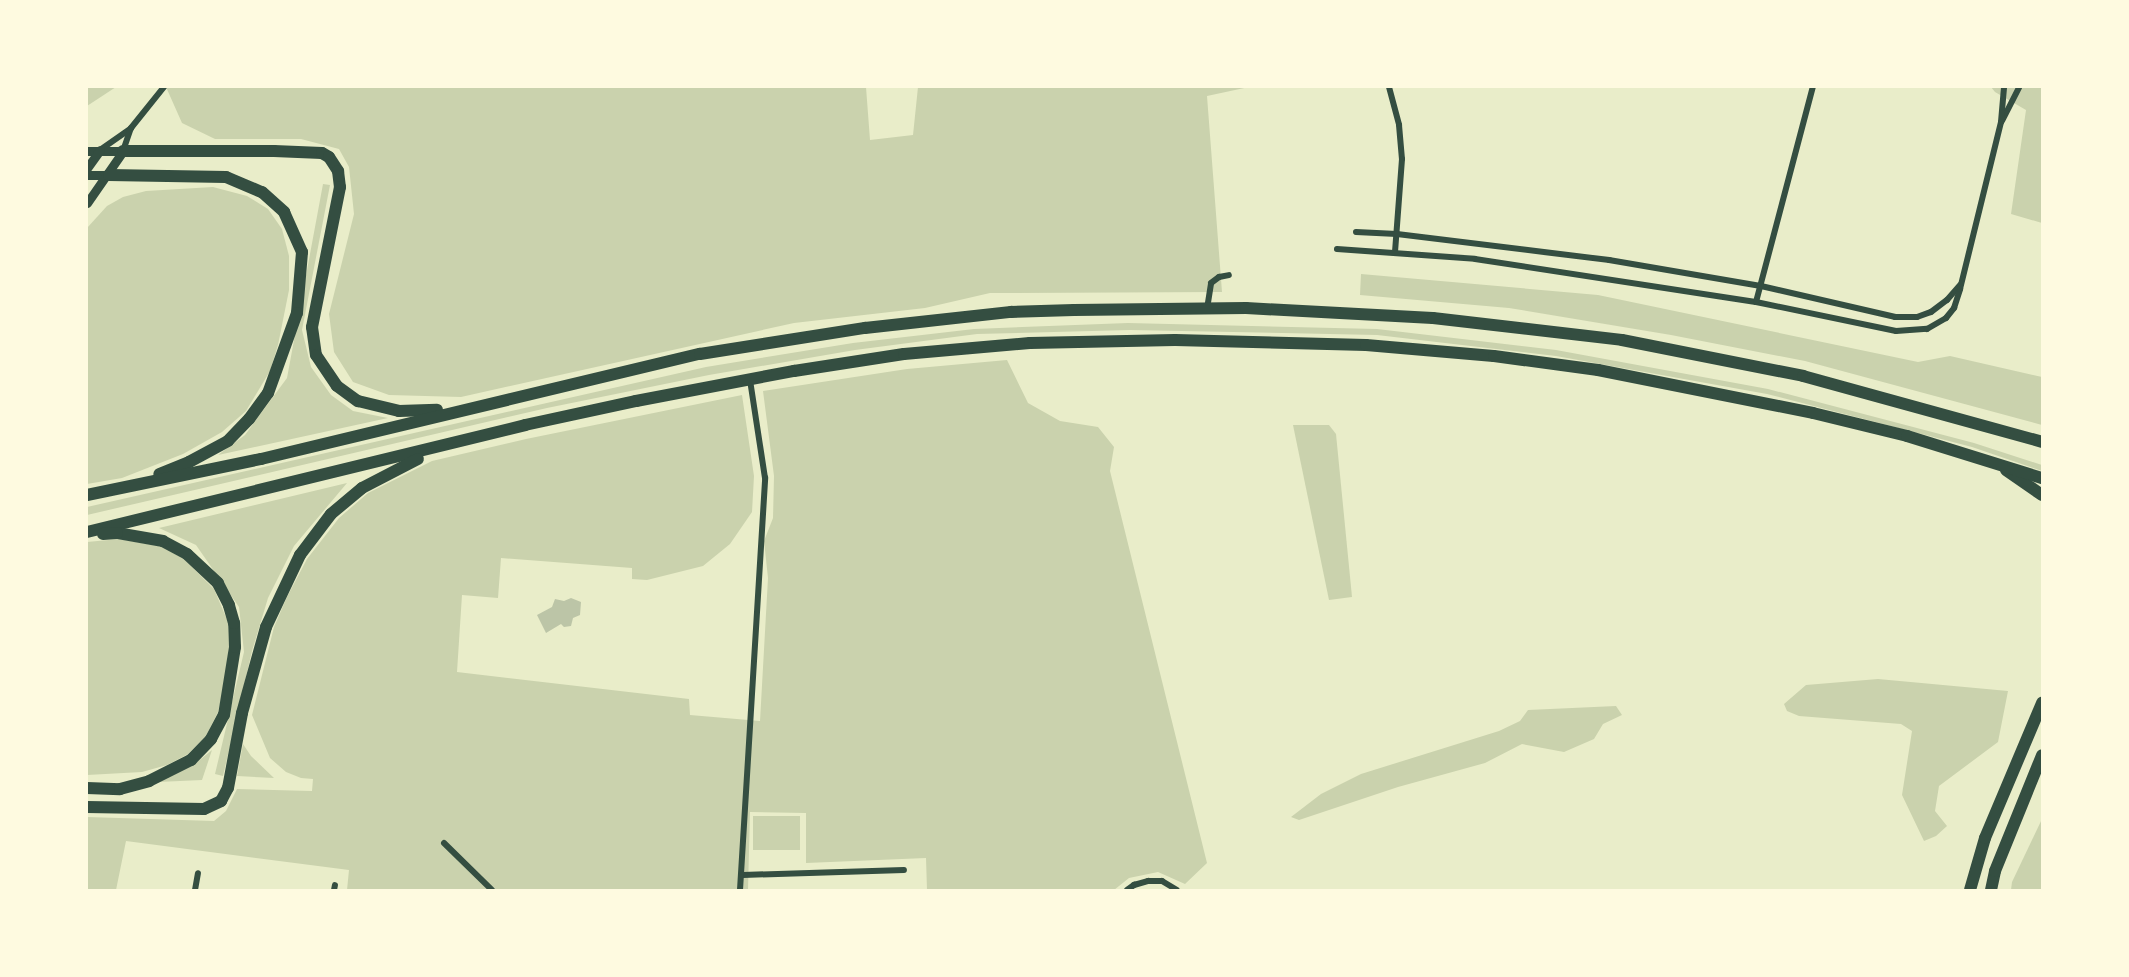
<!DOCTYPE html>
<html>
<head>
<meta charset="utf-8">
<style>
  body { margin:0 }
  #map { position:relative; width:2129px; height:977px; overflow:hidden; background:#e9edc9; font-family:"Work Sans",sans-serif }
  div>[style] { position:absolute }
  .green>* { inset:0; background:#cad2ad; transform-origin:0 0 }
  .building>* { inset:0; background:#bcc5a7 }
  .minor>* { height:6px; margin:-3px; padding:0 3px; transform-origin:3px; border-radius:3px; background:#344e41 }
  .tertiary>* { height:9px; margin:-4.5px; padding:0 4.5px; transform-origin:4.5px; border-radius:4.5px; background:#344e41 }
  .trunk>* { height:12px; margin:-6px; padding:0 6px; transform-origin:6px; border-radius:6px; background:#344e41 }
  span { translate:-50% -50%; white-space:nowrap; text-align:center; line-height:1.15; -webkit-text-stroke:4.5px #fefae0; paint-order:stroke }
  .frame { position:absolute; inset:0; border:88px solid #fefae0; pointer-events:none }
</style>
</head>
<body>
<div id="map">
  <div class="green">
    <div style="clip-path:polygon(87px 87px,116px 87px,87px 106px)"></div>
    <div style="clip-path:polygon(166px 87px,866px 87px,870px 140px,913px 135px,918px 87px,1249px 87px,1207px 96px,1222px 292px,990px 293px,925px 308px,794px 323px,461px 397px,389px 395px,353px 382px,334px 352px,329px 314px,354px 214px,349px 167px,339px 149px,301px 139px,215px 139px,182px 123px)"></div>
    <div style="clip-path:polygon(1991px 87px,2042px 87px,2042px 223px,2011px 214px,2026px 110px,1995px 92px)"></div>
    <div style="clip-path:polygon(323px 184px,330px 185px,302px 330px,311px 367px,331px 395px,353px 411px,388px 418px,218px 455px,245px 435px,287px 378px)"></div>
    <div style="clip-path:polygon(213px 187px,247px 196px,268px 209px,282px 229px,289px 256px,289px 290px,278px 345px,270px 371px,246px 411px,222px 432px,183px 454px,122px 478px,87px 484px,87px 228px,107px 206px,123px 197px,146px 191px)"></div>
    <div style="clip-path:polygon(1361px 274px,1598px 295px,1918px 362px,1950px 356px,2042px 377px,2042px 425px,1805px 361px,1671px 335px,1509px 308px,1360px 295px)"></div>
    <div style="clip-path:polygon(1128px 323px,1377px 329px,1556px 350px,1768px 389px,1974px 443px,2042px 465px,2042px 471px,1972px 447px,1767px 394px,1556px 356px,1377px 335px,1130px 330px,977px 334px,855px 350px,709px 375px,547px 408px,87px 515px,87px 507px,706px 367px,853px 343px,974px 329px)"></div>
    <div style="clip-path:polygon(1007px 360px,1028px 403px,1060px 421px,1098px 427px,1114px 447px,1110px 471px,1207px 863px,1185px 884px,1158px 872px,1129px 878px,1114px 890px,927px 890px,926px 858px,806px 863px,806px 813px,750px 812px,748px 890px,347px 890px,349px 870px,126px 841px,116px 890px,87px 890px,87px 817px,214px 821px,226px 811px,237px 789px,312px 791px,313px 779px,301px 778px,286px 772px,270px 758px,252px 715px,274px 627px,287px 597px,307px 559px,339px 518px,368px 493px,432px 461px,526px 439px,742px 395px,754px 476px,752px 512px,730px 544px,703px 566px,647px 580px,632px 579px,632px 568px,501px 558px,498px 598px,462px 595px,457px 672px,689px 699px,690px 715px,760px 721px,768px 578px,764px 541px,773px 518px,774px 476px,763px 391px,907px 369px)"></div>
    <div style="clip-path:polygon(1293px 425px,1329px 425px,1336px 434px,1352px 597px,1329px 600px)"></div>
    <div style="clip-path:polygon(347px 483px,294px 546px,268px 598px,252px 651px,223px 776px,215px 774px,244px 652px,239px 607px,196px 545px,159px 528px)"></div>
    <div style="clip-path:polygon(119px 539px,163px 547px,185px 560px,214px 589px,228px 622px,229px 646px,225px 684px,218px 712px,206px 736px,188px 754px,167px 765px,142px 772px,87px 775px,87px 542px)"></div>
    <div style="clip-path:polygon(1878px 679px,2008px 691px,1998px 742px,1939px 786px,1935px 811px,1947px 826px,1936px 836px,1924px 841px,1902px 795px,1912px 731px,1901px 724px,1799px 716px,1787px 711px,1784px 704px,1806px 685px)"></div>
    <div style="clip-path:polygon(1616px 706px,1622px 715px,1603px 724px,1594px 739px,1564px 752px,1522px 744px,1485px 763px,1398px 787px,1299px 820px,1291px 817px,1321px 794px,1361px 774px,1499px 731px,1520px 721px,1528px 710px)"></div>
    <div style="clip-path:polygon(243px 744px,251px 756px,274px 778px,237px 776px)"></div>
    <div style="clip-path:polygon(212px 750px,202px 780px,158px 782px,196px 763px)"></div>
    <div style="left:800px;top:816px;width:34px;height:47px;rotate:90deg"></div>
    <div style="clip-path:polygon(2042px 819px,2042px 890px,2011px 890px,2012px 882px)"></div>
  </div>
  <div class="building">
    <div style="clip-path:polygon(571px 598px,581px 602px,580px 615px,573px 618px,571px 626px,564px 627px,561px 624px,546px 633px,537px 615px,552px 607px,555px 599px,564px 601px)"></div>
  </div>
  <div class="minor">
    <div style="left:1389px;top:87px;width:39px;rotate:75deg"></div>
    <div style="left:1399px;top:125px;width:34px;rotate:85deg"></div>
    <div style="left:1402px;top:159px;width:93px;rotate:94.3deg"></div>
    <div style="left:2002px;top:121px;width:38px;rotate:-63deg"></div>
    <div style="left:100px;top:150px;width:38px;rotate:-35deg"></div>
    <div style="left:131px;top:128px;width:53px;rotate:-51.2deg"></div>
    <div style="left:123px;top:151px;width:24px;rotate:-71deg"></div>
    <div style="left:1356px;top:232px;width:41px;rotate:2.8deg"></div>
    <div style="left:1397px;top:234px;width:214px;rotate:7deg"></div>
    <div style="left:1609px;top:260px;width:154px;rotate:9.7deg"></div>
    <div style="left:1761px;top:286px;width:138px;rotate:13deg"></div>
    <div style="left:1895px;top:317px;width:22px"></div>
    <div style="left:1917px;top:317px;width:15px;rotate:-20deg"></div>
    <div style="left:1931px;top:312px;width:20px;rotate:-37deg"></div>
    <div style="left:1947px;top:300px;width:20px;rotate:-49deg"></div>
    <div style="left:1337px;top:249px;width:138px;rotate:4.1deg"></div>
    <div style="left:1475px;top:259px;width:284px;rotate:8.7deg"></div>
    <div style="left:1756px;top:302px;width:143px;rotate:11.7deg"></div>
    <div style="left:1896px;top:331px;width:31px;rotate:-4deg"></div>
    <div style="left:1927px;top:329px;width:22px;rotate:-30deg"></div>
    <div style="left:1946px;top:318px;width:13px;rotate:-51deg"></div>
    <div style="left:1954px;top:308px;width:20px;rotate:-72deg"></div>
    <div style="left:1960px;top:289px;width:172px;rotate:-76.2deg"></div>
    <div style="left:2001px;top:122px;width:35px;rotate:-85deg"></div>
    <div style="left:1756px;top:302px;width:222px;rotate:-75.2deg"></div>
    <div style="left:1207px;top:309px;width:26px;rotate:-81deg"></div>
    <div style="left:1211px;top:283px;width:10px;rotate:-37deg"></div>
    <div style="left:1219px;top:277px;width:10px;rotate:-11deg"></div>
    <div style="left:444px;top:843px;width:67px;rotate:44.4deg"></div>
    <div style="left:743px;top:875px;width:161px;rotate:-1.8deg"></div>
    <div style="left:195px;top:890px;width:17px;rotate:-80deg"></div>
    <div style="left:334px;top:890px;width:5px;rotate:-79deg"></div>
    <div style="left:740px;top:890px;width:413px;rotate:-86.5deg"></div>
    <div style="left:765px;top:478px;width:99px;rotate:-98.7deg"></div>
    <div style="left:1127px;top:890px;width:9px;rotate:-36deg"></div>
    <div style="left:1134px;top:885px;width:15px;rotate:-16deg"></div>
    <div style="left:1148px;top:881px;width:14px"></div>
    <div style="left:1162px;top:881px;width:17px;rotate:31deg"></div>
  </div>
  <div class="tertiary">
    <div style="left:87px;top:151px;width:36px"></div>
    <div style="left:87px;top:168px;width:22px;rotate:-54deg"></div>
    <div style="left:87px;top:175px;width:22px"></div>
    <div style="left:87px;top:203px;width:63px;rotate:-55.3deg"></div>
  </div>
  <div class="trunk">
    <div style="left:123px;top:151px;width:151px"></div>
    <div style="left:274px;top:151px;width:48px;rotate:2.4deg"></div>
    <div style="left:322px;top:153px;width:8px;rotate:30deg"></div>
    <div style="left:329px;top:157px;width:17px;rotate:57deg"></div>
    <div style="left:338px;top:171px;width:16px;rotate:83deg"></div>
    <div style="left:340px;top:187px;width:143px;rotate:101.3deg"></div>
    <div style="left:312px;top:327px;width:28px;rotate:82deg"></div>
    <div style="left:316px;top:355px;width:37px;rotate:56deg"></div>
    <div style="left:337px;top:386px;width:26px;rotate:36deg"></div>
    <div style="left:358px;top:401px;width:42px;rotate:13.7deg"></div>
    <div style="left:399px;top:411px;width:38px;rotate:-2deg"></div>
    <div style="left:109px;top:175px;width:117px;rotate:1deg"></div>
    <div style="left:226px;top:177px;width:39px;rotate:23deg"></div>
    <div style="left:262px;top:192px;width:30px;rotate:42deg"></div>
    <div style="left:284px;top:212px;width:44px;rotate:65.8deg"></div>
    <div style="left:302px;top:252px;width:61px;rotate:94.7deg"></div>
    <div style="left:297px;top:313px;width:85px;rotate:109.9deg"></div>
    <div style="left:268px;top:393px;width:32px;rotate:126deg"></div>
    <div style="left:249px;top:419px;width:30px;rotate:134deg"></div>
    <div style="left:228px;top:441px;width:44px;rotate:151.7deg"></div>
    <div style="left:189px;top:462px;width:32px;rotate:158deg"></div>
    <div style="left:2006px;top:470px;width:44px;rotate:34.8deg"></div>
    <div style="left:87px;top:495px;width:178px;rotate:-11.7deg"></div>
    <div style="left:261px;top:459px;width:451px;rotate:-13.5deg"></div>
    <div style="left:700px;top:354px;width:167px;rotate:-9deg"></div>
    <div style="left:865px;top:328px;width:147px;rotate:-6.3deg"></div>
    <div style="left:1011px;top:312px;width:63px;rotate:-1.8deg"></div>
    <div style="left:1074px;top:310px;width:172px;rotate:-0.7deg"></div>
    <div style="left:1246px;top:308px;width:187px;rotate:3.1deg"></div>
    <div style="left:1433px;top:318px;width:190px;rotate:6.6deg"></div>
    <div style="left:1622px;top:340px;width:185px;rotate:11.2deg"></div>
    <div style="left:1803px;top:376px;width:248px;rotate:15.4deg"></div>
    <div style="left:87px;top:532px;width:451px;rotate:-13.7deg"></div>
    <div style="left:525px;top:425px;width:114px;rotate:-12.2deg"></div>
    <div style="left:636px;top:401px;width:161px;rotate:-10.8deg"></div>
    <div style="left:794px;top:371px;width:111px;rotate:-8.8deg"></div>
    <div style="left:904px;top:354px;width:126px;rotate:-5deg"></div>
    <div style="left:1030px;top:343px;width:145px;rotate:-1.2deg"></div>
    <div style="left:1175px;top:340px;width:191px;rotate:1.5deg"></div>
    <div style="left:1366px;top:345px;width:128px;rotate:4.9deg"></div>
    <div style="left:1494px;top:356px;width:105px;rotate:7.7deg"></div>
    <div style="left:1598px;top:370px;width:219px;rotate:11.3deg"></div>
    <div style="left:1813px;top:413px;width:97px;rotate:13.7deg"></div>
    <div style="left:1907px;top:436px;width:141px;rotate:17.3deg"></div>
    <div style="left:87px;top:788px;width:33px;rotate:2deg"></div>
    <div style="left:120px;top:789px;width:30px;rotate:-15deg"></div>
    <div style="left:149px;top:781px;width:47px;rotate:-26.6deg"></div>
    <div style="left:191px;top:760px;width:29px;rotate:-46deg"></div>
    <div style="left:211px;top:739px;width:27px;rotate:-62deg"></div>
    <div style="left:224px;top:715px;width:69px;rotate:-80.8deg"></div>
    <div style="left:235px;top:647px;width:24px;rotate:-92deg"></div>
    <div style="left:234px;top:623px;width:19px;rotate:-106deg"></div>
    <div style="left:229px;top:605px;width:25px;rotate:-117deg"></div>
    <div style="left:218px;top:583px;width:42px;rotate:-136.9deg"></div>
    <div style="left:187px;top:554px;width:27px;rotate:-152deg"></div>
    <div style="left:163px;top:541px;width:47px;rotate:-170.1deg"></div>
    <div style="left:117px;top:533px;width:14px;rotate:176deg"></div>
    <div style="left:87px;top:807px;width:117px;rotate:1deg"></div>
    <div style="left:204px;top:809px;width:19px;rotate:-25deg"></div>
    <div style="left:221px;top:801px;width:15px;rotate:-62deg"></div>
    <div style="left:228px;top:788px;width:76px;rotate:-79.4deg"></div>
    <div style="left:242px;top:713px;width:89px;rotate:-74.4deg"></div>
    <div style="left:266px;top:627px;width:80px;rotate:-64.7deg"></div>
    <div style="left:300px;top:555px;width:51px;rotate:-52.9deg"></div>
    <div style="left:331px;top:514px;width:40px;rotate:-40deg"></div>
    <div style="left:362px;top:488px;width:63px;rotate:-27.4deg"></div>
    <div style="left:1970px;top:890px;width:54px;rotate:-73.9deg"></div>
    <div style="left:1985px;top:838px;width:147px;rotate:-67.1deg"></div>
    <div style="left:1991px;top:890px;width:19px;rotate:-78deg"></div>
    <div style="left:1995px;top:871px;width:125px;rotate:-67.9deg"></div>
  </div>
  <div class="frame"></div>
</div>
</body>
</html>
